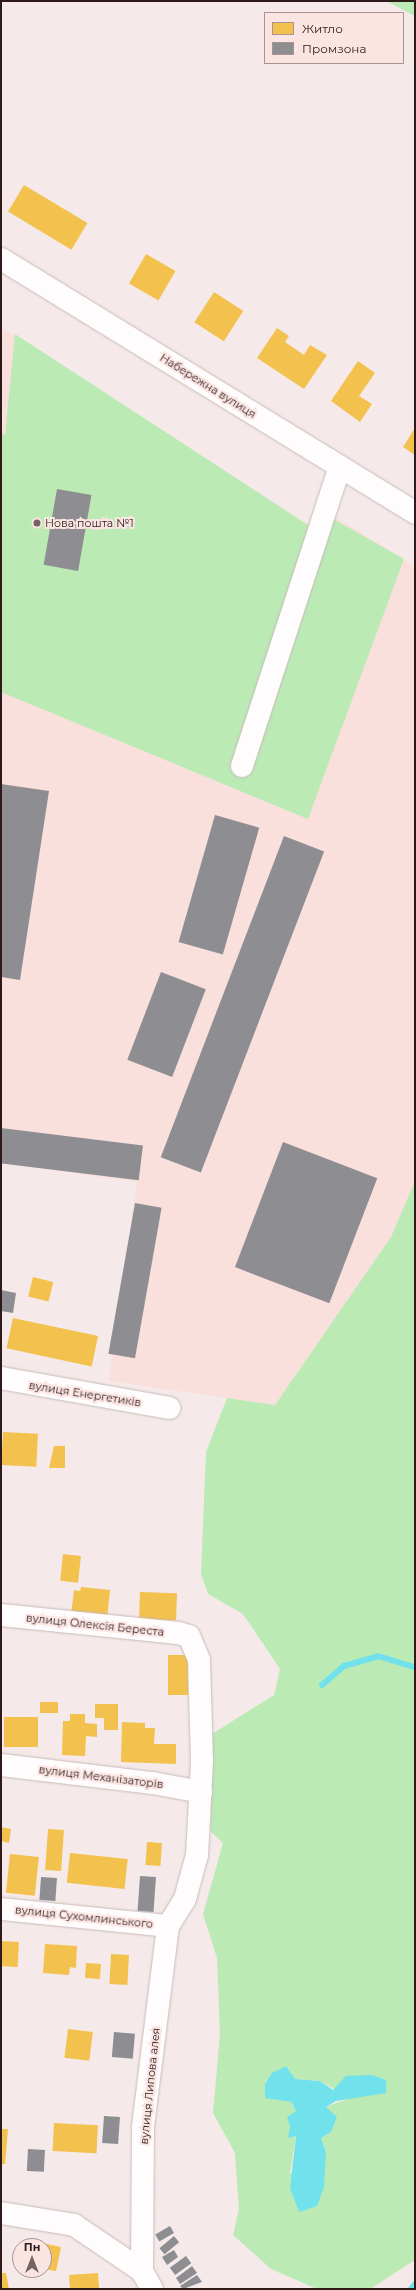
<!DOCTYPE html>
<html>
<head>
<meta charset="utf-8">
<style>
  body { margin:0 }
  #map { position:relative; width:416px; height:2290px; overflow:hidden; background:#f5eae9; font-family:Montserrat,sans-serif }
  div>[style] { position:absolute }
  .built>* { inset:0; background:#f9e0dd }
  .green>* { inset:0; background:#bbeab5 }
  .water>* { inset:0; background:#71e2eb }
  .homes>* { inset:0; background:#f2c14e; transform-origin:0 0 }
  .industry>* { inset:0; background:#8d8d92; transform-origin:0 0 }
  .stream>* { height:6px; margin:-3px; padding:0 3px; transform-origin:3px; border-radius:3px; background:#71e2eb }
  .roads { filter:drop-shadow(0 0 1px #c8bab9) drop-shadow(0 0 1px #c8bab9) }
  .minor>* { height:22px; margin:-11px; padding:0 11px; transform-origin:11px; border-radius:11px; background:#fefcfc }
  .major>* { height:22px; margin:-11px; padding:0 11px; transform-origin:11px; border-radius:11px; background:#fefcfc }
  .dots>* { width:11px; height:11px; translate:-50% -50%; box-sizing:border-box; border:2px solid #fbe5e3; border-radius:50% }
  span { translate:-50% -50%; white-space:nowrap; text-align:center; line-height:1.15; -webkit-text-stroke:4px #fbe5e3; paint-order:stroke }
  .street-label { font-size:11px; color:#2d1a19 }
  .poi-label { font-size:11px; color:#2d1a19 }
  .left { translate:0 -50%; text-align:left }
  .frame { position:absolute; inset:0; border:2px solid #2d1a19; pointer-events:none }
  .legend { position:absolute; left:264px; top:12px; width:140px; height:52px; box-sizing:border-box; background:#fbe5e3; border:1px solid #a99492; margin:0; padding:5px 7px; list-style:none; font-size:12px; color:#2d1a19 }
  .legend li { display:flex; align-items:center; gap:8px; height:20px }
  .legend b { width:20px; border:1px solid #a99492 }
  .north { position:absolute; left:12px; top:2238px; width:40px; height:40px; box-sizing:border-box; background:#fbe5e3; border:1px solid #a99492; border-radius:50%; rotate:0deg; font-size:11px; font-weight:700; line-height:16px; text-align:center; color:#2d1a19 }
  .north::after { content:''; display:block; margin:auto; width:14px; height:18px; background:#736362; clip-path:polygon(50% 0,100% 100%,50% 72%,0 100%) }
</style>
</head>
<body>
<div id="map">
  <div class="built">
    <div style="clip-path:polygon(1px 327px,308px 525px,337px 518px,415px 566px,415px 1181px,391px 1237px,275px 1405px,109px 1381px,137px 1182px,1px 1163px)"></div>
  </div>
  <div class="green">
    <div style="clip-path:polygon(386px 1px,415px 1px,415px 16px)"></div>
    <div style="clip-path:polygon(15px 334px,308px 525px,316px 509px,404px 559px,308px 819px,1px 692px,1px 434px,5px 435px)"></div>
    <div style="clip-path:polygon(evenodd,415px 1181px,415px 2260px,370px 2289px,317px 2289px,271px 2269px,233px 2235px,239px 2209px,235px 2153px,213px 2113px,220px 2034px,217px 1958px,203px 1914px,223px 1843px,211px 1832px,212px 1734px,274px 1695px,280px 1669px,243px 1614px,208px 1594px,201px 1574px,206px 1452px,227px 1398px,275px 1405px,391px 1237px,415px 1181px,286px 2066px,295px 2079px,320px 2081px,350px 2098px,326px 2107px,331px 2132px,321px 2138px,326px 2152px,290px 2174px,296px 2135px,288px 2138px,296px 2111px,291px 2102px,266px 2098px,265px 2084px,272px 2074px,286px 2066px)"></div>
  </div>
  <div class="water">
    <div style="clip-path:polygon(286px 2066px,295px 2079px,320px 2081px,333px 2090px,346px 2076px,372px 2075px,386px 2080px,386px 2093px,336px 2101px,326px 2107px,337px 2117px,331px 2132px,321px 2138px,326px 2152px,324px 2187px,317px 2206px,299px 2212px,290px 2188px,296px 2136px,288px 2138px,290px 2126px,287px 2117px,296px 2111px,291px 2102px,265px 2098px,265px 2084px,272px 2073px)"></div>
  </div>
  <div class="homes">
    <div style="left:24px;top:185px;width:74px;height:31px;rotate:31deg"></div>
    <div style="left:146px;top:254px;width:34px;height:34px;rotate:30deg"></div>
    <div style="left:214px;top:292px;width:35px;height:36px;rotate:33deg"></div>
    <div style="clip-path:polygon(277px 328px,289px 336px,285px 342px,304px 355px,310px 345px,327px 355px,304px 389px,257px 358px)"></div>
    <div style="clip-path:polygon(358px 361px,375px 373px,359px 396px,372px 404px,360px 422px,331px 401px)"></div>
    <div style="clip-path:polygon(415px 428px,415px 455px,403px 447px)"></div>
    <div style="left:33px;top:1277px;width:21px;height:20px;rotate:14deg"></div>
    <div style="left:13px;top:1318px;width:87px;height:31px;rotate:12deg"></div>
    <div style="left:3px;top:1432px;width:35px;height:33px;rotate:3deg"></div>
    <div style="clip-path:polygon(54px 1446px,65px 1446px,65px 1468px,49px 1468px)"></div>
    <div style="left:63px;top:1554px;width:18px;height:27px;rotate:6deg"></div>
    <div style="clip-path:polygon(81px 1587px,110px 1590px,107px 1619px,71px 1615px,74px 1590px,80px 1591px)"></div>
    <div style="left:140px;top:1592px;width:37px;height:27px;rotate:2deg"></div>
    <div style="left:188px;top:1655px;width:40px;height:20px;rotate:90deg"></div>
    <div style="left:40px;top:1702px;width:18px;height:11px"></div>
    <div style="clip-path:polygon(95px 1704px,118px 1704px,118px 1730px,104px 1730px,104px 1718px,95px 1718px)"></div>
    <div style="clip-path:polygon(70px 1714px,85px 1714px,85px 1723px,97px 1724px,97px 1737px,86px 1736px,85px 1756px,62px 1755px,63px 1721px,70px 1721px)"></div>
    <div style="left:4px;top:1717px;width:34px;height:30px"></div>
    <div style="clip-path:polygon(122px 1722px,145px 1723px,145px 1728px,155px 1728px,154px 1744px,176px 1744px,176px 1764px,121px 1762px)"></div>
    <div style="clip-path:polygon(1px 1827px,11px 1829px,9px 1843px,1px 1841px)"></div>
    <div style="left:48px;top:1829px;width:16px;height:41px;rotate:4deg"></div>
    <div style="left:147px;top:1842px;width:15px;height:23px;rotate:4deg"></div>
    <div style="left:70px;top:1853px;width:58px;height:30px;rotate:6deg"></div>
    <div style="left:10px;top:1854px;width:29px;height:39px;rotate:6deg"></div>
    <div style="left:1px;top:1941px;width:18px;height:25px;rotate:3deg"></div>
    <div style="clip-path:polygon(45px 1944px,77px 1946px,76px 1968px,70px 1967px,69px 1975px,43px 1973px)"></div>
    <div style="left:111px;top:1954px;width:18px;height:30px;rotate:3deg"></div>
    <div style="left:86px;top:1963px;width:15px;height:15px;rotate:4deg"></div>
    <div style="left:68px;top:2029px;width:25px;height:29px;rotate:7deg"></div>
    <div style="left:54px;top:2123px;width:44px;height:28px;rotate:3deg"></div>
    <div style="clip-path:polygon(1px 2129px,8px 2129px,5px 2164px,1px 2164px)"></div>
    <div style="clip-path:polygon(32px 2241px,61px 2247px,56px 2271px,44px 2269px,44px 2246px,31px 2246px)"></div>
    <div style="clip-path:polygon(1px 2273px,6px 2273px,9px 2289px,1px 2289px)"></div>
    <div style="left:98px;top:2273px;width:16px;height:29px;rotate:86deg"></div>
  </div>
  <div class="industry">
    <div style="left:57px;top:489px;width:35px;height:77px;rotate:10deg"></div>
    <div style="clip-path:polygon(1px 784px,49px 791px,20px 980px,1px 977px)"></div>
    <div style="left:215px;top:815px;width:46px;height:132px;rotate:16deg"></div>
    <div style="left:284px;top:836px;width:43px;height:344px;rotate:21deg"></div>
    <div style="left:161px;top:972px;width:48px;height:94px;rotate:21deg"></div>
    <div style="left:1px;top:1128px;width:143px;height:35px;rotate:7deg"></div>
    <div style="left:283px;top:1142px;width:101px;height:134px;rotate:21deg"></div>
    <div style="left:135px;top:1203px;width:27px;height:153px;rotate:10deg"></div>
    <div style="clip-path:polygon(1px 1290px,16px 1293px,13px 1313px,1px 1311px)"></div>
    <div style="left:140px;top:1876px;width:16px;height:35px;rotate:4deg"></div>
    <div style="left:41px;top:1877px;width:16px;height:23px;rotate:4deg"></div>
    <div style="left:114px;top:2032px;width:21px;height:25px;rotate:5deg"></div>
    <div style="left:104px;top:2116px;width:16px;height:27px;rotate:4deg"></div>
    <div style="left:28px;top:2149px;width:17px;height:22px;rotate:3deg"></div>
    <div style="left:170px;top:2226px;width:8px;height:17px;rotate:60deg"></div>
    <div style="left:174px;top:2236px;width:8px;height:19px;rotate:50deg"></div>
    <div style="clip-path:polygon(174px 2250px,178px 2257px,167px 2265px,162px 2257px)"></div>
    <div style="left:186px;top:2256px;width:9px;height:20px;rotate:54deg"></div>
    <div style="clip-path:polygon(192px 2266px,197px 2273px,180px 2284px,176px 2278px)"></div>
    <div style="clip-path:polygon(197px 2275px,202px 2282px,183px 2289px,180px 2286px)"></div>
  </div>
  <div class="stream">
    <div style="left:322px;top:1685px;width:29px;rotate:-41deg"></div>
    <div style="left:344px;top:1666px;width:35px;rotate:-16deg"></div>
    <div style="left:378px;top:1656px;width:39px;rotate:17deg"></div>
    <div style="left:411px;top:2289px;width:6px;rotate:-51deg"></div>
  </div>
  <div class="roads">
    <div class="minor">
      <div style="left:242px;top:766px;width:315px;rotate:-71.9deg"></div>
      <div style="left:1px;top:1378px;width:171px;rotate:10.1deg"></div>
      <div style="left:1px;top:1615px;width:178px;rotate:5.8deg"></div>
      <div style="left:178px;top:1633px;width:11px;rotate:15deg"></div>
      <div style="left:189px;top:1636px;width:26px;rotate:67deg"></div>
      <div style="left:199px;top:1660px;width:101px;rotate:88.3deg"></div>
      <div style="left:202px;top:1761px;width:94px;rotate:93deg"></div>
      <div style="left:197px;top:1855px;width:46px;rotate:105.3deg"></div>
      <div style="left:185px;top:1899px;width:32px;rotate:122deg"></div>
      <div style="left:168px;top:1926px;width:203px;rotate:97.1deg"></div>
      <div style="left:143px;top:2127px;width:144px;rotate:90.4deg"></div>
      <div style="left:1px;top:1765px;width:153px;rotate:6.8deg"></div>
      <div style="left:153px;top:1783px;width:49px;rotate:10.6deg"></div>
      <div style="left:1px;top:1909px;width:168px;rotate:5.8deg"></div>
      <div style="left:1px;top:2213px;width:74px;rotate:9.3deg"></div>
      <div style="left:74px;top:2225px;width:82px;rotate:34.1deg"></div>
      <div style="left:142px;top:2271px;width:21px;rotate:61deg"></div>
    </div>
    <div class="major">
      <div style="left:1px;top:259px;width:486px;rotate:31.5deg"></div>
    </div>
  </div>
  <div class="dots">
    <div style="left:37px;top:523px;background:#736362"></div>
  </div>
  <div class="street-label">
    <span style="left:208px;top:386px;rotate:32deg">Набережна вулиця</span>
    <span style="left:85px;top:1394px;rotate:9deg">вулиця Енергетиків</span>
    <span style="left:95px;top:1625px;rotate:6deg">вулиця Олексія Береста</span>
    <span style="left:101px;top:1777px;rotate:7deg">вулиця Механізаторів</span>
    <span style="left:84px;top:1917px;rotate:6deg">вулиця Сухомлинського</span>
    <span style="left:150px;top:2086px;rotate:-84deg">вулиця Липова алея</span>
  </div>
  <div class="poi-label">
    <span class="left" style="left:45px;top:523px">Нова пошта №1</span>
  </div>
  <div class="frame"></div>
  <ul class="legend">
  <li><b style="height:11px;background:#f2c14e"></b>Житло</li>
  <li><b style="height:11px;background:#8d8d92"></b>Промзона</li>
  </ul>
  <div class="north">Пн</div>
</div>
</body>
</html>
